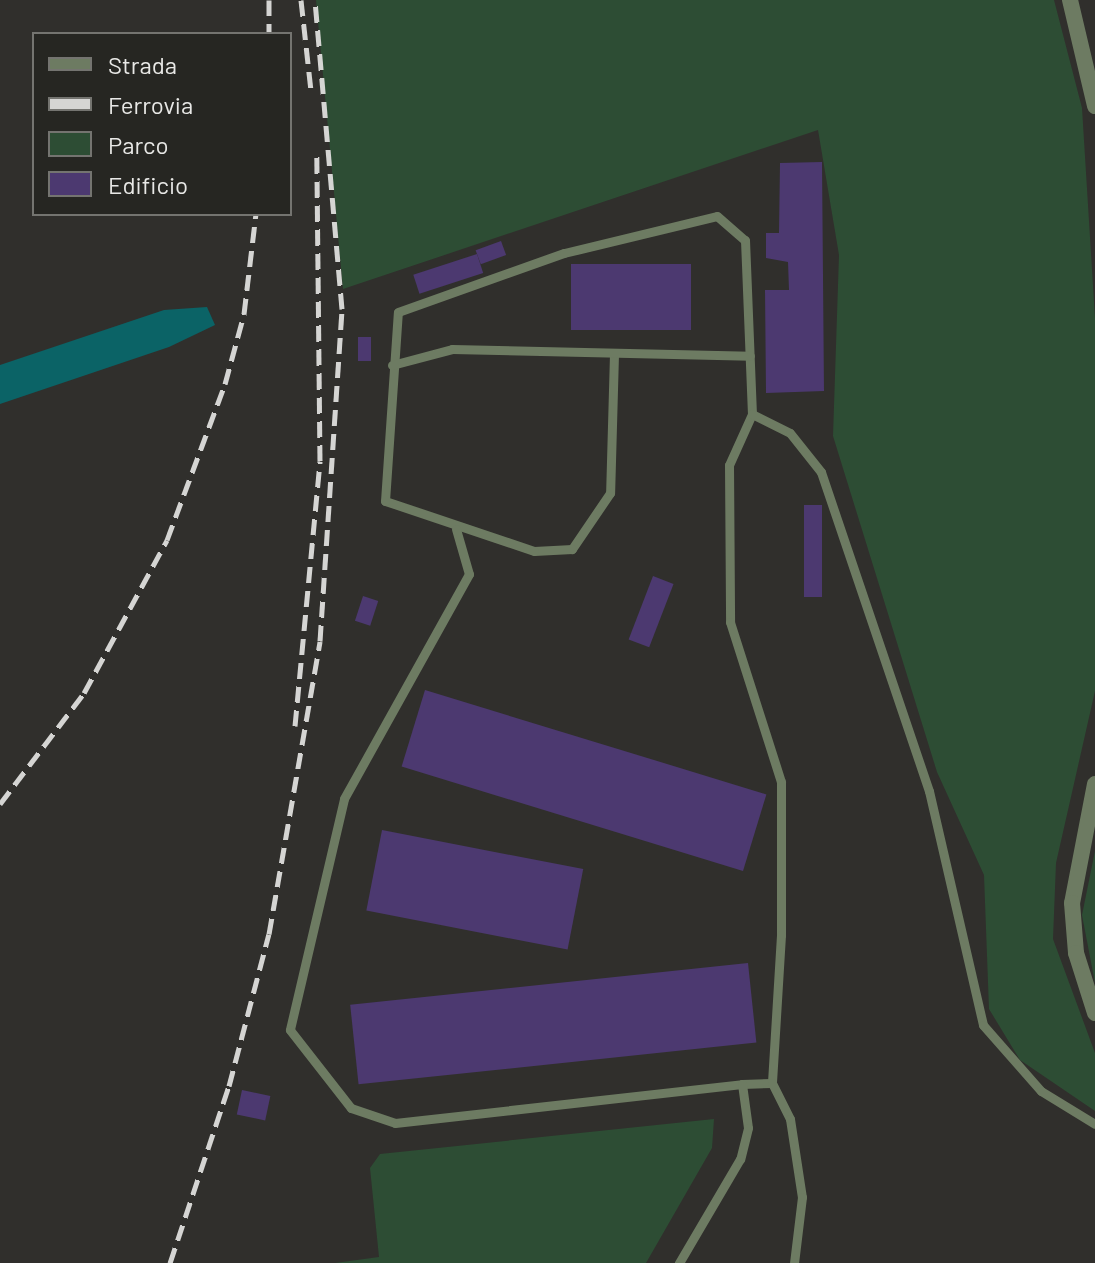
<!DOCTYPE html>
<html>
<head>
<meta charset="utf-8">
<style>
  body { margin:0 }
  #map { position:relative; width:1095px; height:1263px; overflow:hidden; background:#302f2c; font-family:Barlow,sans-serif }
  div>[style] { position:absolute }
  .green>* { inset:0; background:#2d4d34 }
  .water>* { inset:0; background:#0b6366 }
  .building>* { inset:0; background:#4c3970; transform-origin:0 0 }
  .lane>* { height:9px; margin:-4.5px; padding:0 4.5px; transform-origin:4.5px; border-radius:4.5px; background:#6d7b62 }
  .street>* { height:16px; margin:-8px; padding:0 8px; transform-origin:8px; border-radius:8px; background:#6d7b62 }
  .rail>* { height:5px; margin-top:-2.5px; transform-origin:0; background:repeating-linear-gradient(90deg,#d5d5d3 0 16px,transparent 0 24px) }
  span { translate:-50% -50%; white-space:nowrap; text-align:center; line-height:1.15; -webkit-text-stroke:6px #262622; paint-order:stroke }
  .legend { position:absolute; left:32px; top:32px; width:260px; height:184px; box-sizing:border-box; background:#262622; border:2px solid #747470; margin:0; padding:10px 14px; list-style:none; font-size:24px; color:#e8e8e6 }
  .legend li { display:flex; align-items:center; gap:16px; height:40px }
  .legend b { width:40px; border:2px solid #747470 }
</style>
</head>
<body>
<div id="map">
  <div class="green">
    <div style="clip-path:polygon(316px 0,1054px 0,1082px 108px,1095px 318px,1095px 691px,1056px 863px,1053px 939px,1095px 1053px,1095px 1111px,1020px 1060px,989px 1009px,984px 875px,937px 772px,833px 436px,839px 255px,818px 130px,343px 289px)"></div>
    <div style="clip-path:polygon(1095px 851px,1095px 983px,1082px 915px)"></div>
    <div style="clip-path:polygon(714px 1119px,712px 1148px,646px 1263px,335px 1263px,379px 1257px,370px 1168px,380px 1154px)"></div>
  </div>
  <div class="water">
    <div style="clip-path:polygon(207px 307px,215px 325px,169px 347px,0 404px,0 365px,164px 310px)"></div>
  </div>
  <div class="building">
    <div style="clip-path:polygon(822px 162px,824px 391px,766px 393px,765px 290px,789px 290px,788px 262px,766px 258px,766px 233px,779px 233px,780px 163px)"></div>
    <div style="left:501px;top:241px;width:15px;height:27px;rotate:70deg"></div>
    <div style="left:477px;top:254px;width:20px;height:67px;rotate:72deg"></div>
    <div style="left:571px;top:264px;width:120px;height:66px"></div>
    <div style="left:358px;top:337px;width:13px;height:24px"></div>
    <div style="left:804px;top:505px;width:18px;height:92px"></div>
    <div style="left:653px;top:576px;width:22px;height:68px;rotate:21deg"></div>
    <div style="left:363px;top:596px;width:16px;height:26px;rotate:18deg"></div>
    <div style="left:425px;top:690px;width:357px;height:80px;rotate:17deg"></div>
    <div style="left:382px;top:830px;width:205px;height:82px;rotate:11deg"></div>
    <div style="left:748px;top:963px;width:80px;height:400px;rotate:84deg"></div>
    <div style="left:242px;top:1090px;width:29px;height:25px;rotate:12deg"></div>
  </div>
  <div class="lane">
    <div style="left:614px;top:354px;width:139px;rotate:91.6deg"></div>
    <div style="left:610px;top:493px;width:68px;rotate:124.2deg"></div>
    <div style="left:572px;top:549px;width:38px;rotate:177deg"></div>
    <div style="left:534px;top:551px;width:157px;rotate:-161.4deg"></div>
    <div style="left:385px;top:501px;width:189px;rotate:-86.1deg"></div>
    <div style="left:398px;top:312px;width:176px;rotate:-19.6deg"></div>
    <div style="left:564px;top:253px;width:157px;rotate:-13.6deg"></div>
    <div style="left:717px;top:216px;width:37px;rotate:41deg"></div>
    <div style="left:745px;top:240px;width:174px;rotate:87.7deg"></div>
    <div style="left:752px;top:414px;width:56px;rotate:114.3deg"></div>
    <div style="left:729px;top:465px;width:157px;rotate:89.6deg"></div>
    <div style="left:730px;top:622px;width:168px;rotate:72.3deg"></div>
    <div style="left:781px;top:782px;width:153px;rotate:90deg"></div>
    <div style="left:781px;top:935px;width:148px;rotate:93.5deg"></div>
    <div style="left:772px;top:1083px;width:30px;rotate:178deg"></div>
    <div style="left:392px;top:365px;width:62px;rotate:-14.9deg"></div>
    <div style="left:452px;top:349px;width:298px;rotate:1.3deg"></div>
    <div style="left:752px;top:414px;width:42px;rotate:26.6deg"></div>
    <div style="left:790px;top:433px;width:50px;rotate:51.5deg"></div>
    <div style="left:821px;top:472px;width:337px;rotate:71.3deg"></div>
    <div style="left:929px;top:791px;width:240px;rotate:77deg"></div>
    <div style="left:983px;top:1025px;width:88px;rotate:48.7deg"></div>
    <div style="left:1041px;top:1091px;width:63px;rotate:31.4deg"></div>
    <div style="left:456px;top:529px;width:47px;rotate:73.9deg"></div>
    <div style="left:469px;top:574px;width:257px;rotate:119.1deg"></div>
    <div style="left:344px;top:799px;width:237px;rotate:103.2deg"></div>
    <div style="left:290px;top:1030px;width:99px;rotate:52deg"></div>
    <div style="left:351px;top:1108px;width:46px;rotate:18.8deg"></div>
    <div style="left:395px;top:1123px;width:349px;rotate:-6.4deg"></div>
    <div style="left:742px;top:1084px;width:44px;rotate:82.2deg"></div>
    <div style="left:748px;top:1128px;width:32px;rotate:104deg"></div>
    <div style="left:740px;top:1159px;width:121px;rotate:120.4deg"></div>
    <div style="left:772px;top:1083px;width:40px;rotate:63.4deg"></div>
    <div style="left:790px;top:1119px;width:79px;rotate:81.3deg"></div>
    <div style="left:802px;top:1197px;width:66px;rotate:96.9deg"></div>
  </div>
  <div class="street">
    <div style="left:1070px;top:0;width:109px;rotate:76.7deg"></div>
    <div style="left:1095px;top:784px;width:121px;rotate:100.9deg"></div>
    <div style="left:1072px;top:903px;width:50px;rotate:85.4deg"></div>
    <div style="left:1076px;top:953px;width:63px;rotate:72.4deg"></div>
  </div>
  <div class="rail">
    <div style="left:269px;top:0;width:34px;rotate:90deg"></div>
    <div style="left:301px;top:0;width:92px;rotate:83.7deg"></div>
    <div style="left:295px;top:726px;width:266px;rotate:-84.6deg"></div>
    <div style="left:320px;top:461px;width:306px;rotate:-90.6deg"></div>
    <div style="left:0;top:804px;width:139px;rotate:-52.9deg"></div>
    <div style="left:84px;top:693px;width:174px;rotate:-61.5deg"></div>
    <div style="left:167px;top:540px;width:166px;rotate:-69.6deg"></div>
    <div style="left:225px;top:384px;width:73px;rotate:-74.8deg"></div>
    <div style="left:244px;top:314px;width:101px;rotate:-83.2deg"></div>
    <div style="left:170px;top:1263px;width:187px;rotate:-71.6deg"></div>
    <div style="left:229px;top:1086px;width:157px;rotate:-75.3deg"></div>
    <div style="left:269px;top:934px;width:297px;rotate:-80.1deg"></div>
    <div style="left:320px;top:641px;width:333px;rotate:-86.2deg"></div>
    <div style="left:342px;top:309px;width:310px;rotate:-95deg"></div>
  </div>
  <ul class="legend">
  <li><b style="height:10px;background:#6d7b62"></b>Strada</li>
  <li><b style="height:10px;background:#d5d5d3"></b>Ferrovia</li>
  <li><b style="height:22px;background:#2d4d34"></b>Parco</li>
  <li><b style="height:22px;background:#4c3970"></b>Edificio</li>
  </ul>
</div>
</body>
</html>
